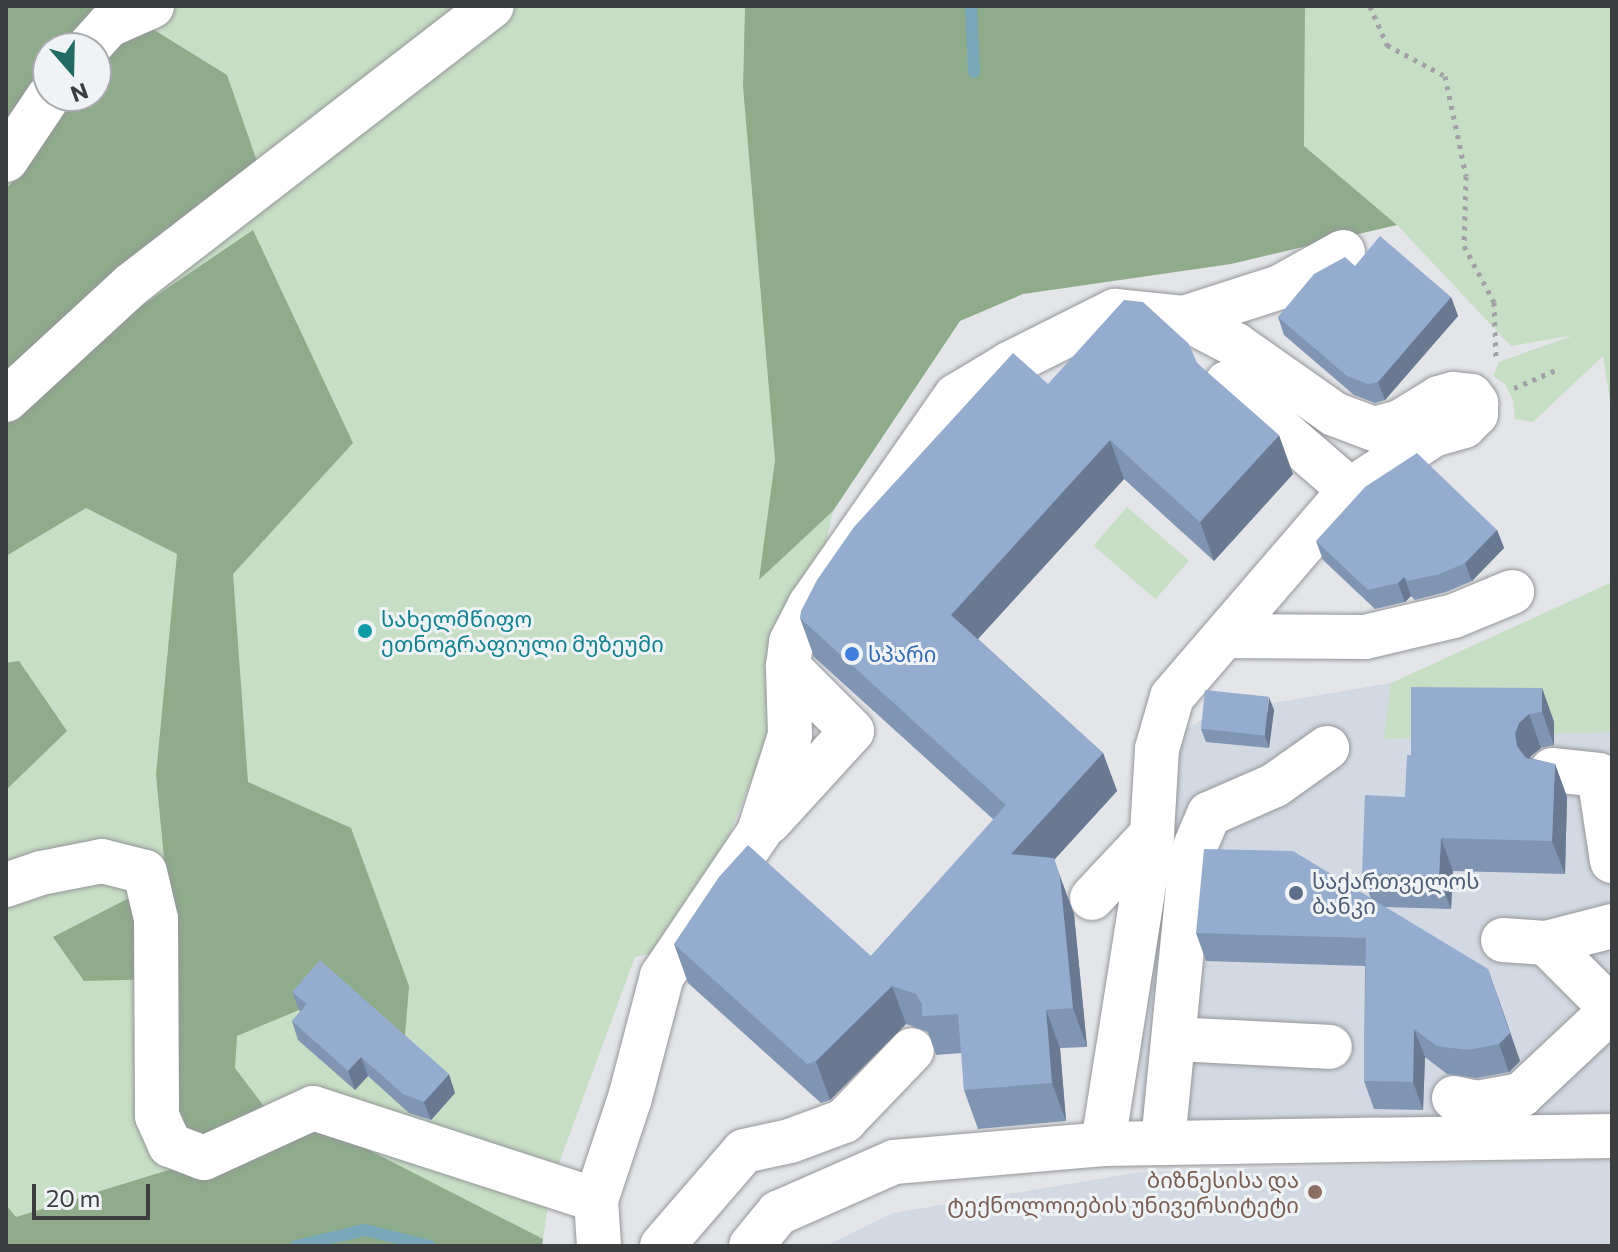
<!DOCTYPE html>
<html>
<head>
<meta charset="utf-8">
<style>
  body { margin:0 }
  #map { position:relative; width:1618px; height:1252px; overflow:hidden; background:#e3e5e9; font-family:Commissioner,"Noto Sans Georgian",sans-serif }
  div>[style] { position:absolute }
  .built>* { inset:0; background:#d2d9e2 }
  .green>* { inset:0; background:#c6dec3; transform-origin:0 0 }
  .forest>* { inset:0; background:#8eab8a }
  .stream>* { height:12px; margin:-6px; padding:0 6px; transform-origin:6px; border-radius:6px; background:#78a8ba }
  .path>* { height:5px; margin-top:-2.5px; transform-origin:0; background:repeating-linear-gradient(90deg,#a1a2a5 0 4px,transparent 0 10px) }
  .roads { filter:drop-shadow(0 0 2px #949699) drop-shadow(0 0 2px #949699) }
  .minor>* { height:44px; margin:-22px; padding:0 22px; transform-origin:22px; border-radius:22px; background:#fff }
  .wall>* { inset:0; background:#7f95b2 }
  .shaded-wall>* { inset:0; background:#687991 }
  .building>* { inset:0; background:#94adcf; transform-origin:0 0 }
  .dots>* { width:22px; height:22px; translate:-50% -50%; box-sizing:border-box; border:4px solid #f0f3f6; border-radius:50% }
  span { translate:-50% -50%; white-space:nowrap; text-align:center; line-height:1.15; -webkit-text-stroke:6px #f0f3f6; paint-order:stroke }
  .culture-label { font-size:22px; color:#0d838f }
  .left { translate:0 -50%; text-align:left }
  .shop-label { font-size:22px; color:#366cbe }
  .service-label { font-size:22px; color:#4e5e75 }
  .education-label { font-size:22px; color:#785e54 }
  .right { translate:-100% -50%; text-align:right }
  .frame { position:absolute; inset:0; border:8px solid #3c3d3e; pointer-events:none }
  .north { position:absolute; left:32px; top:32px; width:80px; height:80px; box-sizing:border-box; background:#f0f3f6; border:2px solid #a8aaac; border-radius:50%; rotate:160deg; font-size:22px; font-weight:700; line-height:32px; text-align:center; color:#3c3d3e }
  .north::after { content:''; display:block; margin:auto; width:28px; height:36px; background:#216b64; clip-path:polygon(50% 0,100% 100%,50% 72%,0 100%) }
  .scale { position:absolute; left:32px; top:1184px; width:118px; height:36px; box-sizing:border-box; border:4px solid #3c3d3e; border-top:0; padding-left:10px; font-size:24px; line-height:28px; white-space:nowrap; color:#3c3d3e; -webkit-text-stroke:6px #f0f3f6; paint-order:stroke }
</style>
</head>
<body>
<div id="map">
  <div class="built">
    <div style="clip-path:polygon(1391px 683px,1385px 739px,1612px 732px,1612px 1113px,1140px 1124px,1142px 800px,1173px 737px,1213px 713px)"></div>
    <div style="clip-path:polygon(1612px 1159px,1612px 1246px,825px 1246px,893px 1213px,1141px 1172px)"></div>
  </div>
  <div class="green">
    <div style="clip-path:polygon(evenodd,6px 6px,745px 6px,743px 87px,775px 460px,760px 579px,833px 511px,820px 569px,755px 771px,716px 867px,659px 952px,635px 957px,551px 1185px,542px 1246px,6px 1246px,6px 6px,48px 48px,96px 48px,96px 96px,48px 96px,48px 48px)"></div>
    <div style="clip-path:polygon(1305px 6px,1612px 6px,1612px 414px,1603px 356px,1533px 422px,1515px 419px,1513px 400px,1505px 384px,1493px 376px,1499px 362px,1574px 335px,1511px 346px,1397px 225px,1304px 146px)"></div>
    <div style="left:1127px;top:507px;width:82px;height:51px;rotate:41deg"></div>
    <div style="clip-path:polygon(1612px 582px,1612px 732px,1384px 739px,1391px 683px)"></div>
  </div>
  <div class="forest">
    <div style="clip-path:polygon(6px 6px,122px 6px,66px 48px,48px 48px,48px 71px,6px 133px)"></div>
    <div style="clip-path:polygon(745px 6px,1305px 6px,1304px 146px,1397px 225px,1231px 264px,1023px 294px,960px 321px,833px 511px,759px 580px,775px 460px,743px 87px)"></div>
    <div style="clip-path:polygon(138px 20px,227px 75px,261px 173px,6px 369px,6px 189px,18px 176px,65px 96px,96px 96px,96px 54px)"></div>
    <div style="clip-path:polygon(253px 230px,353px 443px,233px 574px,248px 782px,351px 828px,409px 986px,404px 1048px,327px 979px,299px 1010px,237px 1036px,235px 1068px,266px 1109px,202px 1147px,167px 1108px,161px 979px,84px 981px,53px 937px,166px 879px,156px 775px,177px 554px,86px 508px,6px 556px,6px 411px,131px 313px)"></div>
    <div style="clip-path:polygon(19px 661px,67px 731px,6px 790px,6px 663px)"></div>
    <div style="clip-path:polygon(318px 1124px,543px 1239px,542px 1246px,6px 1246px,6px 1205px,16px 1217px)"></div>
  </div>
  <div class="stream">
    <div style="left:971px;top:6px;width:66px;rotate:87.4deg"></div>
    <div style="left:296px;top:1246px;width:71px;rotate:-13.1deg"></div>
    <div style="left:365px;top:1230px;width:67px;rotate:13.8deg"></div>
  </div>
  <div class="path">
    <div style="left:1370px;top:6px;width:43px;rotate:66.4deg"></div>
    <div style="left:1387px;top:45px;width:66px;rotate:28.1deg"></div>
    <div style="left:1445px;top:76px;width:102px;rotate:78.1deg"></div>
    <div style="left:1466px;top:176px;width:70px;rotate:91.6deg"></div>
    <div style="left:1464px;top:246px;width:64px;rotate:61.8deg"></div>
    <div style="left:1494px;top:302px;width:58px;rotate:88deg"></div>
    <div style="left:1514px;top:388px;width:46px;rotate:-23.2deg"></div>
  </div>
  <div class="roads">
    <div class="minor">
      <div style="left:88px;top:48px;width:31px;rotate:-48deg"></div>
      <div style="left:109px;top:25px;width:47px;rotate:-23.8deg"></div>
      <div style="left:6px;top:160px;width:77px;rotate:-56.1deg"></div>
      <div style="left:1184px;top:318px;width:101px;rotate:-17.9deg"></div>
      <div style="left:1280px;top:287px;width:72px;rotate:-29.1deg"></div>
      <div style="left:1227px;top:383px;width:163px;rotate:41deg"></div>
      <div style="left:6px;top:400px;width:170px;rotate:-42.6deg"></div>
      <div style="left:131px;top:285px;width:456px;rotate:-37.7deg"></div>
      <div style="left:1225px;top:636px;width:140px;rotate:0.4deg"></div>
      <div style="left:1365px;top:637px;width:91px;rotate:-13.3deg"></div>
      <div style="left:1454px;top:616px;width:63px;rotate:-22.5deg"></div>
      <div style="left:1552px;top:770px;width:47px;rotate:6.1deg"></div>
      <div style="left:1599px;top:775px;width:87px;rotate:81.4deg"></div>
      <div style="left:769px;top:822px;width:123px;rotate:-47.6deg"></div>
      <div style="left:852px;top:731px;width:91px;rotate:-135deg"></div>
      <div style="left:6px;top:885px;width:37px;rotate:-19deg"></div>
      <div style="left:41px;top:873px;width:62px;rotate:-11.1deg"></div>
      <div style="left:102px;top:861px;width:44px;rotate:14.3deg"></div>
      <div style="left:145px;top:872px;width:48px;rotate:76.8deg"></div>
      <div style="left:156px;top:919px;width:197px;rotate:89.7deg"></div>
      <div style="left:157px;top:1116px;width:32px;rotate:66deg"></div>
      <div style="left:170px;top:1145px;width:36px;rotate:21deg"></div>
      <div style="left:204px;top:1158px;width:120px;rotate:-24.6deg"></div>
      <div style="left:313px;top:1108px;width:298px;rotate:18deg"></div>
      <div style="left:1092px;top:898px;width:88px;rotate:-46.8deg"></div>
      <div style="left:1503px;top:940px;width:43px;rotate:4deg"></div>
      <div style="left:1546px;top:943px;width:68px;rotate:-14.4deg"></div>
      <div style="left:1546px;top:943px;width:85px;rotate:45deg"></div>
      <div style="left:1174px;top:1039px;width:156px;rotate:2.9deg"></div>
      <div style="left:1454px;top:1098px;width:24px;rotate:12deg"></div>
      <div style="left:1477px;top:1103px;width:45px;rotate:-10.3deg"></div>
      <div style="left:1521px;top:1095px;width:111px;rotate:-43.2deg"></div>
      <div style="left:1163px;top:1142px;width:287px;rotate:-84.4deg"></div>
      <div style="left:1191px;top:856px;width:46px;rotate:-66.8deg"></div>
      <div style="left:1209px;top:814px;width:72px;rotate:-23.7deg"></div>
      <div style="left:1275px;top:785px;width:64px;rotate:-35.4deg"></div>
      <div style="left:599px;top:1246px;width:46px;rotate:-93.7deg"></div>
      <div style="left:596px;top:1200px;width:108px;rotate:-71.6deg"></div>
      <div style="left:630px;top:1098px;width:126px;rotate:-75.3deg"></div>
      <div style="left:662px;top:976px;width:174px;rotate:-56deg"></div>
      <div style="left:759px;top:832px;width:102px;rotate:-72.3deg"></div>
      <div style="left:790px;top:735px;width:68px;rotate:-91.7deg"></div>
      <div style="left:788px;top:667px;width:25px;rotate:-83deg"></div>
      <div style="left:791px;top:642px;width:42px;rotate:-62.8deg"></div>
      <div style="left:810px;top:605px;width:255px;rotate:-55.1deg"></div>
      <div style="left:956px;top:396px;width:62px;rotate:-31.1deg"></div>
      <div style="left:1009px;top:364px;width:119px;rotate:-26.6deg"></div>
      <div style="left:1115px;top:311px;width:69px;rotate:5.8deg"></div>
      <div style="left:1184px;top:318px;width:59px;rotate:27.4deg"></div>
      <div style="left:1236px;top:345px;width:120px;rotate:35.1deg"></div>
      <div style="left:1334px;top:414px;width:43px;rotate:20.6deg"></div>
      <div style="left:1374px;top:429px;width:27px;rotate:-15deg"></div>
      <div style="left:1400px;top:422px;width:46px;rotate:-31.6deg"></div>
      <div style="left:1439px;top:398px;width:15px;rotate:-16deg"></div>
      <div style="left:1453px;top:394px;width:18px;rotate:6deg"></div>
      <div style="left:1471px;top:396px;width:9px;rotate:54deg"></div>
      <div style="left:1476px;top:403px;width:11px;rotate:90deg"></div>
      <div style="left:1476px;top:414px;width:17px;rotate:135deg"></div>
      <div style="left:1464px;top:426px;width:32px;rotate:164deg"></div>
      <div style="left:1433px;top:435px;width:100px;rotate:146.5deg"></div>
      <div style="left:1350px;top:490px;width:273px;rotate:130.7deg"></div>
      <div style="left:1172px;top:697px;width:54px;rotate:106.1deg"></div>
      <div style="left:1157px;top:749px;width:85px;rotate:93.4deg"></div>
      <div style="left:1152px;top:834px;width:314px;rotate:99deg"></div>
      <div style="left:662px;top:1246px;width:125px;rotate:-49.2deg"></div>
      <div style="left:744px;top:1151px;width:47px;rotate:-12.3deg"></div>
      <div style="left:790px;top:1141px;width:58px;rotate:-20.3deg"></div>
      <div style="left:844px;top:1121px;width:98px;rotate:-46.2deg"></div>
      <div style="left:751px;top:1246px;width:43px;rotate:-50.7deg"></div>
      <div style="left:778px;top:1213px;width:127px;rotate:-23.7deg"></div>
      <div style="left:894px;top:1162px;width:210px;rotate:-4.9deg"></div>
      <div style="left:1103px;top:1144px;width:509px;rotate:-0.9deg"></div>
    </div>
  </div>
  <div class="wall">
    <div style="clip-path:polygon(1355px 266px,1451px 297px,1458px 316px,1385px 400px,1375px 403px,1354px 395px,1284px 335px,1278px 317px)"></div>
    <div style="clip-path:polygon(1197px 363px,1293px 474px,1214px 561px,1124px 479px,978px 639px,1103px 753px,1117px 791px,1054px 860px,1074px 914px,1087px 1047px,1060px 1048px,1066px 1121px,978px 1129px,964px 1090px,962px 1053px,936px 1055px,928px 1032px,906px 1024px,830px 1100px,821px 1103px,688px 983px,674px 944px,871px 956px,994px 820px,814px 657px,800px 618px,1048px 384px)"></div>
    <div style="clip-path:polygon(1497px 530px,1504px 548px,1472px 581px,1446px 592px,1415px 600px,1411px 596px,1405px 602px,1375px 609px,1323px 560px,1316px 541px)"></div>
    <div style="clip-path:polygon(1542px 688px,1554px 722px,1554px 745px,1541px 748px,1531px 756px,1530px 758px,1555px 764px,1567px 797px,1565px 874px,1453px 871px,1451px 909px,1384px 907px,1498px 997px,1520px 1061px,1509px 1072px,1477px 1078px,1447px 1074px,1425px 1057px,1423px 1110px,1374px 1109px,1364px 1081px,1365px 966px,1206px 961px,1196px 933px,1371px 899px,1362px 873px,1405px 797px,1411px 755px)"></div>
    <div style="clip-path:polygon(1274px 710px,1269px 748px,1206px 742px,1201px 729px)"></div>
    <div style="clip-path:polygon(292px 992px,455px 1093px,431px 1120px,409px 1113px,368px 1076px,355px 1090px,298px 1040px,292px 1021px,300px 1012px)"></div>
  </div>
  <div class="shaded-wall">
    <div style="clip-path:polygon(1451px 297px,1458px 316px,1385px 400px,1378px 382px)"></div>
    <div style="clip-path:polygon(1279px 435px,1293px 474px,1214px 561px,1200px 522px)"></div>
    <div style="clip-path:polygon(1110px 440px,1124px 479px,965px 653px,951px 615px)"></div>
    <div style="clip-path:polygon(1497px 530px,1504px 548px,1472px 581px,1465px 563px)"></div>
    <div style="clip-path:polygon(1404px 577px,1411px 596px,1405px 602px,1398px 583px)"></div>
    <div style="clip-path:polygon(1542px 688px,1554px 722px,1554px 745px,1542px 712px)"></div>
    <div style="clip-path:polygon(1269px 697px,1274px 710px,1269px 748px,1265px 736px)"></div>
    <div style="clip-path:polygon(1529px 714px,1541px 748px,1531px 756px,1527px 767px,1517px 746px,1515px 734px,1519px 723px)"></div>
    <div style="clip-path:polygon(1103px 753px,1117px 791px,1054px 860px,1074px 914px,1087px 1047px,1073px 1008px,1011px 854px)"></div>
    <div style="clip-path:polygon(1555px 764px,1567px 797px,1565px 874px,1552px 841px)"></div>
    <div style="clip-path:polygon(1441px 838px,1453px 871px,1451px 909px,1439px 876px)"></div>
    <div style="clip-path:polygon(1488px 969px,1520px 1061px,1509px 1072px,1499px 1044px)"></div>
    <div style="clip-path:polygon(892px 986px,906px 1024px,830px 1100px,816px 1061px)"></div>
    <div style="clip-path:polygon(1046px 1010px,1060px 1048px,1066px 1121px,1052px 1083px)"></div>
    <div style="clip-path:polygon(1414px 1029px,1425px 1057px,1423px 1110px,1413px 1082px)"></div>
    <div style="clip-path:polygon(361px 1057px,368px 1076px,355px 1090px,348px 1071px)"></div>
    <div style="clip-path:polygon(449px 1074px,455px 1093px,431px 1120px,424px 1102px)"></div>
  </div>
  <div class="building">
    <div style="clip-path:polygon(1380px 236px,1451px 297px,1378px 382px,1368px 384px,1347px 376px,1278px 317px,1314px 274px,1345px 257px,1355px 266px)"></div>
    <div style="clip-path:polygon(1124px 300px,1143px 302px,1189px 344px,1197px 363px,1279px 435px,1200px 522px,1110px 440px,951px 615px,1103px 753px,1011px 854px,1054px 858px,1060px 876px,1073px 1008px,1046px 1010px,1052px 1083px,964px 1090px,958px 1014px,922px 1016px,922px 1004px,916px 994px,892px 986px,816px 1061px,807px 1064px,674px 944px,719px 877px,748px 845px,871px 956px,1006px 805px,800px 618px,801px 611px,817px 580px,854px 527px,1013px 353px,1048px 384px)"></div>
    <div style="clip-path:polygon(1417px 453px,1497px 530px,1465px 563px,1440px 574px,1408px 581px,1404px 577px,1398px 583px,1368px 590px,1316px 541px,1365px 487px)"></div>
    <div style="clip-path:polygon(1411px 687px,1542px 688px,1542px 712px,1529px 714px,1519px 723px,1515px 734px,1517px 746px,1526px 758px,1555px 764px,1552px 841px,1441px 838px,1439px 876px,1362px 873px,1365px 795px,1405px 797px,1407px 755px,1411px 755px)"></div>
    <div style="left:1205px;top:690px;width:64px;height:39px;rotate:6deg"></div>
    <div style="clip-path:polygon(1204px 849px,1293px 851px,1488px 969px,1510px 1033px,1499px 1044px,1467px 1050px,1437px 1046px,1414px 1029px,1413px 1082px,1364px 1081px,1366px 938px,1196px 933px)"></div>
    <div style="clip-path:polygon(320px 960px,449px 1074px,424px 1102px,403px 1094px,361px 1057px,348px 1071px,292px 1021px,307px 1004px,292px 992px)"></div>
  </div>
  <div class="dots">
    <div style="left:365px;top:631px;background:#0f9aa8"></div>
    <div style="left:852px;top:654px;background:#3f7fe0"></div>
    <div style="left:1296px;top:893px;background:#5c6f8a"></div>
    <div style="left:1315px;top:1192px;background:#8d6e63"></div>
  </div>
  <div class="culture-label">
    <span class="left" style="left:381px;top:631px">სახელმწიფო<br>ეთნოგრაფიული მუზეუმი</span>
  </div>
  <div class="shop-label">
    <span class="left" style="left:868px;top:654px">სპარი</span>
  </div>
  <div class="service-label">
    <span class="left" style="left:1312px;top:893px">საქართველოს<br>ბანკი</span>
  </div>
  <div class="education-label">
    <span class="right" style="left:1299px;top:1192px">ბიზნესისა და<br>ტექნოლოიების უნივერსიტეტი</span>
  </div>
  <div class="frame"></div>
  <div class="north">N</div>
  <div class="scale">20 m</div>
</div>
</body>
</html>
